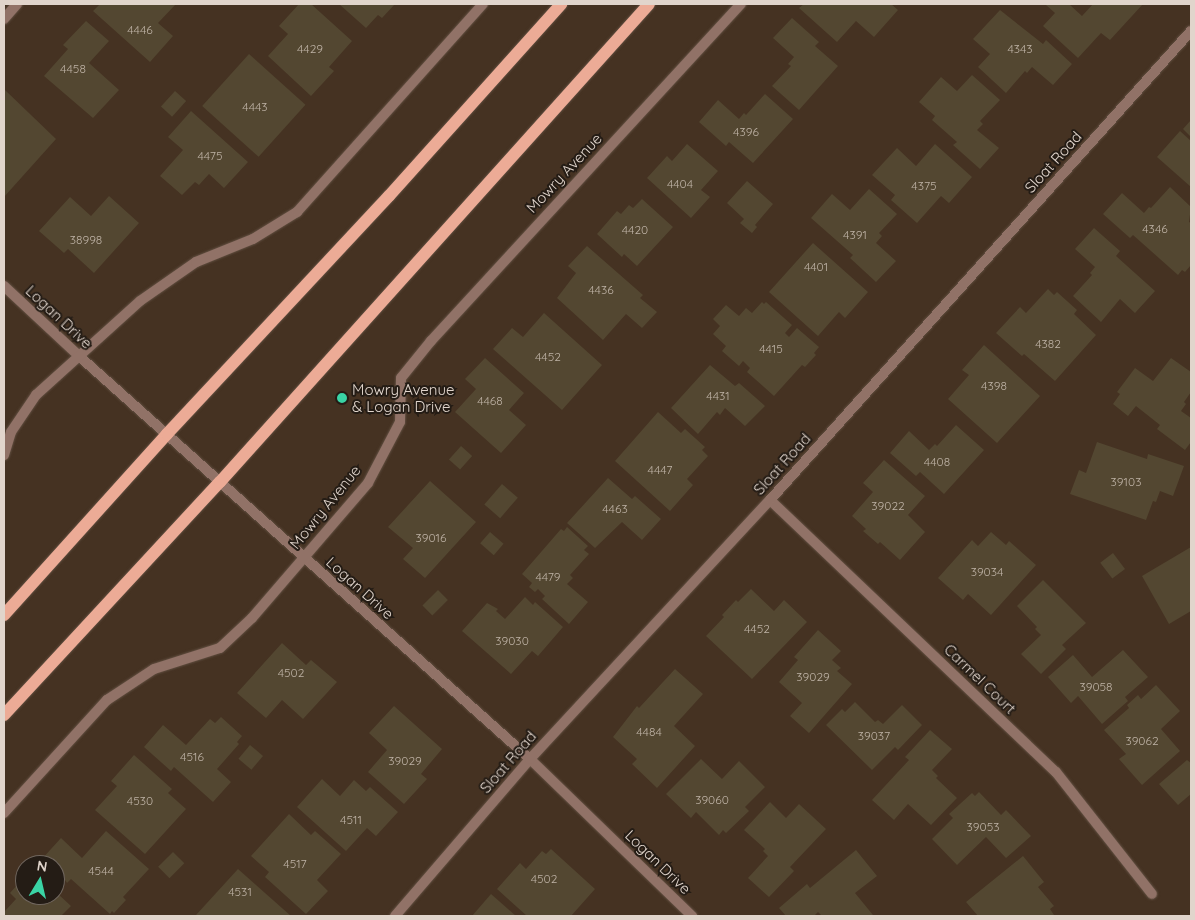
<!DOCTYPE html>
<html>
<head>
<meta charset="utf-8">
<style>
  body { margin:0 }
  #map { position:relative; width:1195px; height:920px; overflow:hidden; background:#453222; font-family:Quicksand,sans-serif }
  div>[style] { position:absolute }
  .building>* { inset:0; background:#534731; transform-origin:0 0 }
  .roads { filter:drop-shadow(0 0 1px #614f41) drop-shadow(0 0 1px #614f41) }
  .minor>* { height:10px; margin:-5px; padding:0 5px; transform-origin:5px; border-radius:5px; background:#917267 }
  .primary>* { height:12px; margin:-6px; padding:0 6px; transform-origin:6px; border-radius:6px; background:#ecab96 }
  .dots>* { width:14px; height:14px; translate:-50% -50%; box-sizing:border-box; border:2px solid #241c15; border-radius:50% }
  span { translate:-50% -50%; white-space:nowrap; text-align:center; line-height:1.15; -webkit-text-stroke:4px #241c15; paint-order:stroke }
  .number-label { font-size:12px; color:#beb2a5 }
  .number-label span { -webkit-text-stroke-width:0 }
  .street-label { font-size:15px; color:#e1d5cc }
  .poi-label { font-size:15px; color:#e1d5cc }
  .left { translate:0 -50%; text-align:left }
  .frame { position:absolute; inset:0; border:5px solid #e1d5cc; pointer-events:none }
  .north { position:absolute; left:15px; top:855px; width:50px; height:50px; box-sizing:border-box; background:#241c15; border:1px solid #70665e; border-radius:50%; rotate:9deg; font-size:14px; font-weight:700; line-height:20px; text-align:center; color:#e1d5cc }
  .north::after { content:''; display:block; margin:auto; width:18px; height:22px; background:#3ad4a5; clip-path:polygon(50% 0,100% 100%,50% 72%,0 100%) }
</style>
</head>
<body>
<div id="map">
  <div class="building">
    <div style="clip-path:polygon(100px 4px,176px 4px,158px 23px,173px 36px,150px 62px,93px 11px)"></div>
    <div style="clip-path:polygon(299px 4px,311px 4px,352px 41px,329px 67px,334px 71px,311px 96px,268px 56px,288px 34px,279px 26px)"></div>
    <div style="clip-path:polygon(339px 4px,395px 4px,382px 18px,378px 15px,366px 28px)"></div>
    <div style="clip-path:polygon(804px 4px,891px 4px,898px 10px,874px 37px,856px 21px,837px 42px,799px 8px)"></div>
    <div style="clip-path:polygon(1048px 4px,1069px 4px,1082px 16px,1093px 4px,1143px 4px,1110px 40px,1101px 33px,1078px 58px,1043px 26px,1055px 13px,1046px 5px)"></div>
    <div style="clip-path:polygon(1000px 10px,1043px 44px,1046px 40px,1072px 64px,1053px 85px,1032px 67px,1027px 73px,1025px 71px,1006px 93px,978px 67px,990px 54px,973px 39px)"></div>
    <div style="clip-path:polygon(792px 18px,819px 42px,815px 46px,838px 66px,799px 110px,772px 86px,791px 66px,788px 64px,794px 57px,773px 38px)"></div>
    <div style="clip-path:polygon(86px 21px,109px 41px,89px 63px,119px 90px,93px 118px,44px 76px,68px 49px,63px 45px)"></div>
    <div style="left:249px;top:54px;width:76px;height:70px;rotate:42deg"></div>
    <div style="clip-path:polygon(972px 75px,1000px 100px,980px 121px,983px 124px,977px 130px,999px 148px,980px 169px,953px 145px,957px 142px,932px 120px,935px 116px,919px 102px,941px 77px,957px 91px)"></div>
    <div style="clip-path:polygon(5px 90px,56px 139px,4px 197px,4px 92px)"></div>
    <div style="left:175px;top:91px;width:15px;height:21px;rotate:42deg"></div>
    <div style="clip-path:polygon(765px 94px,793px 119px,753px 163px,729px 142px,726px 146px,699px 122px,718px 100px,739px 119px,744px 113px,746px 115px)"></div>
    <div style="clip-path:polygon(191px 111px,248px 162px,224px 188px,209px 174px,199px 185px,195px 182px,182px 195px,160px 176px,183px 150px,168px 137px)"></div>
    <div style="clip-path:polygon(1191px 120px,1191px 137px,1183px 129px)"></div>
    <div style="clip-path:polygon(1180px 131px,1191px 141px,1191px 187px,1157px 157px)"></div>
    <div style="clip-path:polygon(687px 144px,718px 171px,701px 190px,710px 197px,691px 218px,647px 178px,667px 156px,672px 161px)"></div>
    <div style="clip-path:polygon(935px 144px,972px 177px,949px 203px,941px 196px,917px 223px,891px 200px,895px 195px,872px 175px,897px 148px,916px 166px)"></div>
    <div style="clip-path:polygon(747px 181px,773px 204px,755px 225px,757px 227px,752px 233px,740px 223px,744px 219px,727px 203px)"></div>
    <div style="clip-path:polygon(1170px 187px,1191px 207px,1189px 222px,1191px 223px,1191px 265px,1185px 272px,1182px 270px,1178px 275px,1133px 235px,1130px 238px,1103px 214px,1122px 193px,1144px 213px,1149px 207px,1151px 208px)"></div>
    <div style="clip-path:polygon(869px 189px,897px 214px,879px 233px,882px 236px,876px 243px,896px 261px,876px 282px,850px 258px,853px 255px,811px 218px,832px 194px,850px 210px)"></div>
    <div style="clip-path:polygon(109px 196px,139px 223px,94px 273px,68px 249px,64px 253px,39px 231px,70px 197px,91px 216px)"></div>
    <div style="clip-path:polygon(642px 199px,673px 227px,637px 266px,624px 254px,622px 257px,597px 234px,617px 211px,621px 214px,629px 205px,633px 208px)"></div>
    <div style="clip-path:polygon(1094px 228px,1120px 251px,1116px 256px,1155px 291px,1135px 313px,1120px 299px,1101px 322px,1073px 296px,1092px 275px,1090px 273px,1095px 267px,1075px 249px)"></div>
    <div style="clip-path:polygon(813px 243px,868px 292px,845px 318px,839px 312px,818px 336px,769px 292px)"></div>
    <div style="clip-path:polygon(587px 246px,643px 295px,640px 298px,657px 312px,642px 328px,626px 314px,603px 340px,557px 298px,576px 273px,568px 266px)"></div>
    <div style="clip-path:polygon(1048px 289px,1054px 295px,1057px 292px,1077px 310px,1074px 314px,1096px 335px,1055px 381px,1024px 354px,1022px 356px,996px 333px,1020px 307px,1026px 313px)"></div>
    <div style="clip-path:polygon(762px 302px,764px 304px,766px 302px,792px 325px,785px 333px,789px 337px,797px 328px,819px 347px,814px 353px,816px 355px,805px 367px,802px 365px,774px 396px,747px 372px,750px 368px,743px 361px,739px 366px,722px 351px,726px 346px,713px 334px,720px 326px,713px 319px,726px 305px,739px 316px,746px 308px,752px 313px)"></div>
    <div style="clip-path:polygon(544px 313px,602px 365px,562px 410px,493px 349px,512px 328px,523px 337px)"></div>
    <div style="clip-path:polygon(984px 345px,1040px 396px,997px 443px,948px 399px,969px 375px,962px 370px)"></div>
    <div style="clip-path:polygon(485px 358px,524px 393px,509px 410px,526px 425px,501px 453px,455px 412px,476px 389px,465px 379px)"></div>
    <div style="clip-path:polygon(1171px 358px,1191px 372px,1191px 392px,1184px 402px,1186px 404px,1181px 411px,1191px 418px,1191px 442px,1185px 450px,1157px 429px,1160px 425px,1136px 406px,1128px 416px,1113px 404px,1120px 394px,1117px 392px,1135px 368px,1153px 381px)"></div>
    <div style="clip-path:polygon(710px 365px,735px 386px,739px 383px,765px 406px,745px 426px,725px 408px,720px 415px,717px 412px,698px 434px,671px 408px)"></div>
    <div style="clip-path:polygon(658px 412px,681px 433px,685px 429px,705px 447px,702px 450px,708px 456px,687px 479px,693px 485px,670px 511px,615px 461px)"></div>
    <div style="clip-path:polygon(956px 425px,984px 450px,944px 494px,920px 472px,916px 476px,890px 453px,909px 431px,929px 450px,935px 444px,937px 446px)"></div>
    <div style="clip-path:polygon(1097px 442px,1147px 459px,1148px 454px,1184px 466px,1173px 496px,1160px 491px,1156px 502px,1153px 501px,1146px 520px,1070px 494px,1079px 470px,1086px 473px)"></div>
    <div style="left:461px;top:446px;width:15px;height:18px;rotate:42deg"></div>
    <div style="clip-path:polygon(884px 460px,925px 496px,908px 515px,925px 532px,900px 560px,880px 542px,878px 544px,863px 531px,866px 529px,852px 516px,873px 492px,863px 483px)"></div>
    <div style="clip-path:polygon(608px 478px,632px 499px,635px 496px,661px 519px,642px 540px,622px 522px,595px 548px,567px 523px)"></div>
    <div style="clip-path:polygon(430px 481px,476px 522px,425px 578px,403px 559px,413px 548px,388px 527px)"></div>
    <div style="left:502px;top:484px;width:21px;height:27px;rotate:41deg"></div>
    <div style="clip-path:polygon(567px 527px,588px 546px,584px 550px,589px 554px,570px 575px,573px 578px,567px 584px,588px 602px,569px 624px,542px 599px,545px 596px,538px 589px,535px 592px,529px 587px,532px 583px,522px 574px,561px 529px,564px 531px)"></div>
    <div style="left:490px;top:532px;width:18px;height:15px;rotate:41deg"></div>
    <div style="clip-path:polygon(991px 532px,1006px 545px,1009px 541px,1036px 565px,991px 615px,968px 594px,963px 600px,938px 578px,972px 540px,978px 546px)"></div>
    <div style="clip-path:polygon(1191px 547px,1191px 611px,1169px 624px,1142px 576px)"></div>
    <div style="left:1113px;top:553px;width:20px;height:16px;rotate:53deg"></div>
    <div style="clip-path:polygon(1043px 580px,1086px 623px,1062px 645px,1066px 649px,1041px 674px,1021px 654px,1041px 635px,1035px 629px,1037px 627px,1017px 606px)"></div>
    <div style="clip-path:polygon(751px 589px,774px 611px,784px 600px,807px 622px,752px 679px,706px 636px,724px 617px,722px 615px,736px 600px,738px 602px)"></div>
    <div style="left:438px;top:590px;width:14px;height:22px;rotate:45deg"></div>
    <div style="clip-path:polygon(525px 597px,533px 605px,535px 602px,563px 627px,538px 656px,532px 651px,511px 674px,462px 631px,487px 603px,498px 609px,496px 611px,505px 619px)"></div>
    <div style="clip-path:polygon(818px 630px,841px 651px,832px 660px,841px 668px,837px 671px,852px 684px,809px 733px,790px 716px,802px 703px,779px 682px,798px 660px,794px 657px)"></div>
    <div style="clip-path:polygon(282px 643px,306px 665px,311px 660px,337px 682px,303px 719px,282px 700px,266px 718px,237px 693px)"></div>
    <div style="clip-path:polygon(1123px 650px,1148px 677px,1125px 697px,1128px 701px,1102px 724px,1078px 696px,1071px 703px,1048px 677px,1073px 655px,1092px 677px)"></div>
    <div style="clip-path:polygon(675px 669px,703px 694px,674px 726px,695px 746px,657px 788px,632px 764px,637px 759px,613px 737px,637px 706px,639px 708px)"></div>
    <div style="clip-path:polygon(1156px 685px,1180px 711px,1161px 729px,1180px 751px,1142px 785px,1119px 759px,1126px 754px,1104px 730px,1129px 708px,1127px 705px,1138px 695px,1141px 699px)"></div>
    <div style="clip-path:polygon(855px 702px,875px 722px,878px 720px,883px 724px,902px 705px,922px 725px,898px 750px,895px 747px,872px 770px,826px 725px,842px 709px,845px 712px)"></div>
    <div style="clip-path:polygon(394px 706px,442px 749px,421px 774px,427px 779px,404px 804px,368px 772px,387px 750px,369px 733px)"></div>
    <div style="clip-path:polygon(221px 717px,242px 736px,237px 742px,239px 744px,217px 769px,231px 782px,213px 802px,174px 767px,171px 771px,144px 747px,163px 725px,186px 745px,210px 719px,215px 723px)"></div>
    <div style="clip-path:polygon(930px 730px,952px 749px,932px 770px,938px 776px,936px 778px,957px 798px,931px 825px,908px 804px,894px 820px,872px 800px,909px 760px,905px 757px)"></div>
    <div style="left:250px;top:745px;width:17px;height:18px;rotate:40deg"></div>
    <div style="clip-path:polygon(134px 755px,172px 789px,168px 793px,186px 809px,145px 854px,95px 810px,117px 786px,111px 781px)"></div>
    <div style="clip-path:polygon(701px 759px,722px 779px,739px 761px,765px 787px,745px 807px,749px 811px,726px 833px,723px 830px,719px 835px,696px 812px,691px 818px,666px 794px)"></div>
    <div style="clip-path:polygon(1187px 760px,1191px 763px,1191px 794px,1178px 805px,1159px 784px)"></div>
    <div style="clip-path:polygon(322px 779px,340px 796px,354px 780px,366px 791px,370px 787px,398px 812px,376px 836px,367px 828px,346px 851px,297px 807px)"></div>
    <div style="clip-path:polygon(979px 792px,1001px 815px,1006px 810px,1031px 836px,1006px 858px,986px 837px,957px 865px,932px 839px,953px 818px,949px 814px,972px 793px,975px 796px)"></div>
    <div style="clip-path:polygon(770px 802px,786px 818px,799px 804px,826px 829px,790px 867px,794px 871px,769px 897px,748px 878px,768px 856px,763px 851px,765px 849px,744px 830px)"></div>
    <div style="clip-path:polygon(289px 814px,311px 835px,315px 831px,341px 854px,317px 880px,328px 891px,306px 914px,265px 877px,269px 872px,251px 856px)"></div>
    <div style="clip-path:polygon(106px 831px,149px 869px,123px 897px,126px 900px,114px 913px,112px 911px,110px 914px,71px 879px,67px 883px,65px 880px,63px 882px,57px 877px,55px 865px,47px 865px,41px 860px,61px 838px,82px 858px)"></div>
    <div style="clip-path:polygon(551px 849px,595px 889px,571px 916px,527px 916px,497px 889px,520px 863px,526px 869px,542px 851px,546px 854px)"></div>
    <div style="clip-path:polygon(856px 850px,877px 876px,855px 893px,873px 915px,822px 916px,818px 912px,814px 916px,786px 916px,779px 908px,807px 884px,810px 888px)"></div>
    <div style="left:173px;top:852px;width:16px;height:21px;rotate:45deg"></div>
    <div style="clip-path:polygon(1023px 856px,1044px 882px,1038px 887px,1054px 906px,1050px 909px,1054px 915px,978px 916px,966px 902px)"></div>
    <div style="clip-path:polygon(238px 869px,291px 916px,196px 915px)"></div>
    <div style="clip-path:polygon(25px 876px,25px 895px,55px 895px,55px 887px,59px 890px,57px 893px,71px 906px,61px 916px,4px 916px,4px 912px,16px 899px,10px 893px)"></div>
    <div style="clip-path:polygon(491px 894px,516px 916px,472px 916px)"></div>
  </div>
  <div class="roads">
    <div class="minor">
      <div style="left:4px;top:19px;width:20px;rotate:-49deg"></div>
      <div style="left:4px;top:286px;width:103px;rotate:43deg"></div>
      <div style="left:79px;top:356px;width:605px;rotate:41.78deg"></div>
      <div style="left:530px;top:759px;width:226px;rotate:44.1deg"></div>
      <div style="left:4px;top:455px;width:24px;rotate:-73deg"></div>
      <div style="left:11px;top:432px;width:45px;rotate:-56deg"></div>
      <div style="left:36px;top:395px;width:140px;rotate:-42.1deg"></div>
      <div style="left:140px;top:301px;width:68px;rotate:-34.9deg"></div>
      <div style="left:196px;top:262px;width:61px;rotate:-22deg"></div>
      <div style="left:253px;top:239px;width:52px;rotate:-31.5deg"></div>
      <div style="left:297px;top:212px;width:279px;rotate:-48.2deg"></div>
      <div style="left:770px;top:500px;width:395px;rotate:43.6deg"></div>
      <div style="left:1056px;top:772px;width:155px;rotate:51.8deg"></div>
      <div style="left:4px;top:813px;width:153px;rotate:-47.7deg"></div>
      <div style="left:107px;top:700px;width:56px;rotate:-33.4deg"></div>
      <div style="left:154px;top:669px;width:69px;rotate:-17.7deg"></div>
      <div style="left:220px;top:648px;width:44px;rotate:-43.2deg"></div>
      <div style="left:252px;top:618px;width:178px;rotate:-49.3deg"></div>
      <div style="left:368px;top:483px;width:69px;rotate:-62.3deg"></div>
      <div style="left:400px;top:422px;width:44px;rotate:-88.7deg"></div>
      <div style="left:401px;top:378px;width:48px;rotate:-51deg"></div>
      <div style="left:431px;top:341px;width:458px;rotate:-47.4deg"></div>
      <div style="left:395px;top:916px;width:207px;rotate:-49.3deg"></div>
      <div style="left:530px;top:759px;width:353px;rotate:-47.2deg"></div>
      <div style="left:770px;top:500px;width:630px;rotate:-48.09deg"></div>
    </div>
    <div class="primary">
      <div style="left:4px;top:615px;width:244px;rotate:-48deg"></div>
      <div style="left:167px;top:434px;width:325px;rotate:-47deg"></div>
      <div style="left:389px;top:196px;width:258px;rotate:-48.1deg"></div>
      <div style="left:4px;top:715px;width:318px;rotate:-47.2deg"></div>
      <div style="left:220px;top:482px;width:642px;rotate:-48.09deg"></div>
    </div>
  </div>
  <div class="dots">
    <div style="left:342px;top:398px;background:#3ad4a5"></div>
  </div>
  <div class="number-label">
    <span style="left:140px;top:30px">4446</span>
    <span style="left:310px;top:49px">4429</span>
    <span style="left:1020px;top:49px">4343</span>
    <span style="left:73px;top:69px">4458</span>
    <span style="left:255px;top:107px">4443</span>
    <span style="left:746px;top:132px">4396</span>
    <span style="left:210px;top:156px">4475</span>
    <span style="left:680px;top:184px">4404</span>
    <span style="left:924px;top:186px">4375</span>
    <span style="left:1155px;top:229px">4346</span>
    <span style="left:635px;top:230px">4420</span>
    <span style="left:855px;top:235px">4391</span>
    <span style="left:86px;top:240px">38998</span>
    <span style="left:816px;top:267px">4401</span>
    <span style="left:601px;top:290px">4436</span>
    <span style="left:1048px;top:344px">4382</span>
    <span style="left:771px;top:349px">4415</span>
    <span style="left:548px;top:357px">4452</span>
    <span style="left:994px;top:386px">4398</span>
    <span style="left:718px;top:396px">4431</span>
    <span style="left:490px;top:401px">4468</span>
    <span style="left:937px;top:462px">4408</span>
    <span style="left:660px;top:470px">4447</span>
    <span style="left:1126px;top:482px">39103</span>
    <span style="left:888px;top:506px">39022</span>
    <span style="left:615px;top:509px">4463</span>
    <span style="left:431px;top:538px">39016</span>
    <span style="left:987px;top:572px">39034</span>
    <span style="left:548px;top:577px">4479</span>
    <span style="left:757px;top:629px">4452</span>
    <span style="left:512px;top:641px">39030</span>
    <span style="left:291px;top:673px">4502</span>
    <span style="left:813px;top:677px">39029</span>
    <span style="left:1096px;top:687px">39058</span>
    <span style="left:649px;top:732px">4484</span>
    <span style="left:874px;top:736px">39037</span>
    <span style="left:1142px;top:741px">39062</span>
    <span style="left:192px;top:757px">4516</span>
    <span style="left:405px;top:761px">39029</span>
    <span style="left:712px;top:800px">39060</span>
    <span style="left:140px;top:801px">4530</span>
    <span style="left:351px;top:820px">4511</span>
    <span style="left:983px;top:827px">39053</span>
    <span style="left:295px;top:864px">4517</span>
    <span style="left:101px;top:871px">4544</span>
    <span style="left:544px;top:879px">4502</span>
    <span style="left:240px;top:892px">4531</span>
  </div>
  <div class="street-label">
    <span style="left:1053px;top:162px;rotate:-48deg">Sloat Road</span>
    <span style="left:564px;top:173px;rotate:-47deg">Mowry Avenue</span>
    <span style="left:59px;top:317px;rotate:43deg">Logan Drive</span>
    <span style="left:782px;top:464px;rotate:-48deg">Sloat Road</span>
    <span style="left:325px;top:507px;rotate:-51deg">Mowry Avenue</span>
    <span style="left:360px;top:588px;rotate:42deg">Logan Drive</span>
    <span style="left:980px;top:679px;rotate:44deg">Carmel Court</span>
    <span style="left:508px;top:762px;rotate:-49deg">Sloat Road</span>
    <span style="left:658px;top:862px;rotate:44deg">Logan Drive</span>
  </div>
  <div class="poi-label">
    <span class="left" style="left:352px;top:398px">Mowry Avenue<br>&amp; Logan Drive</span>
  </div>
  <div class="frame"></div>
  <div class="north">N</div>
</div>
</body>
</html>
